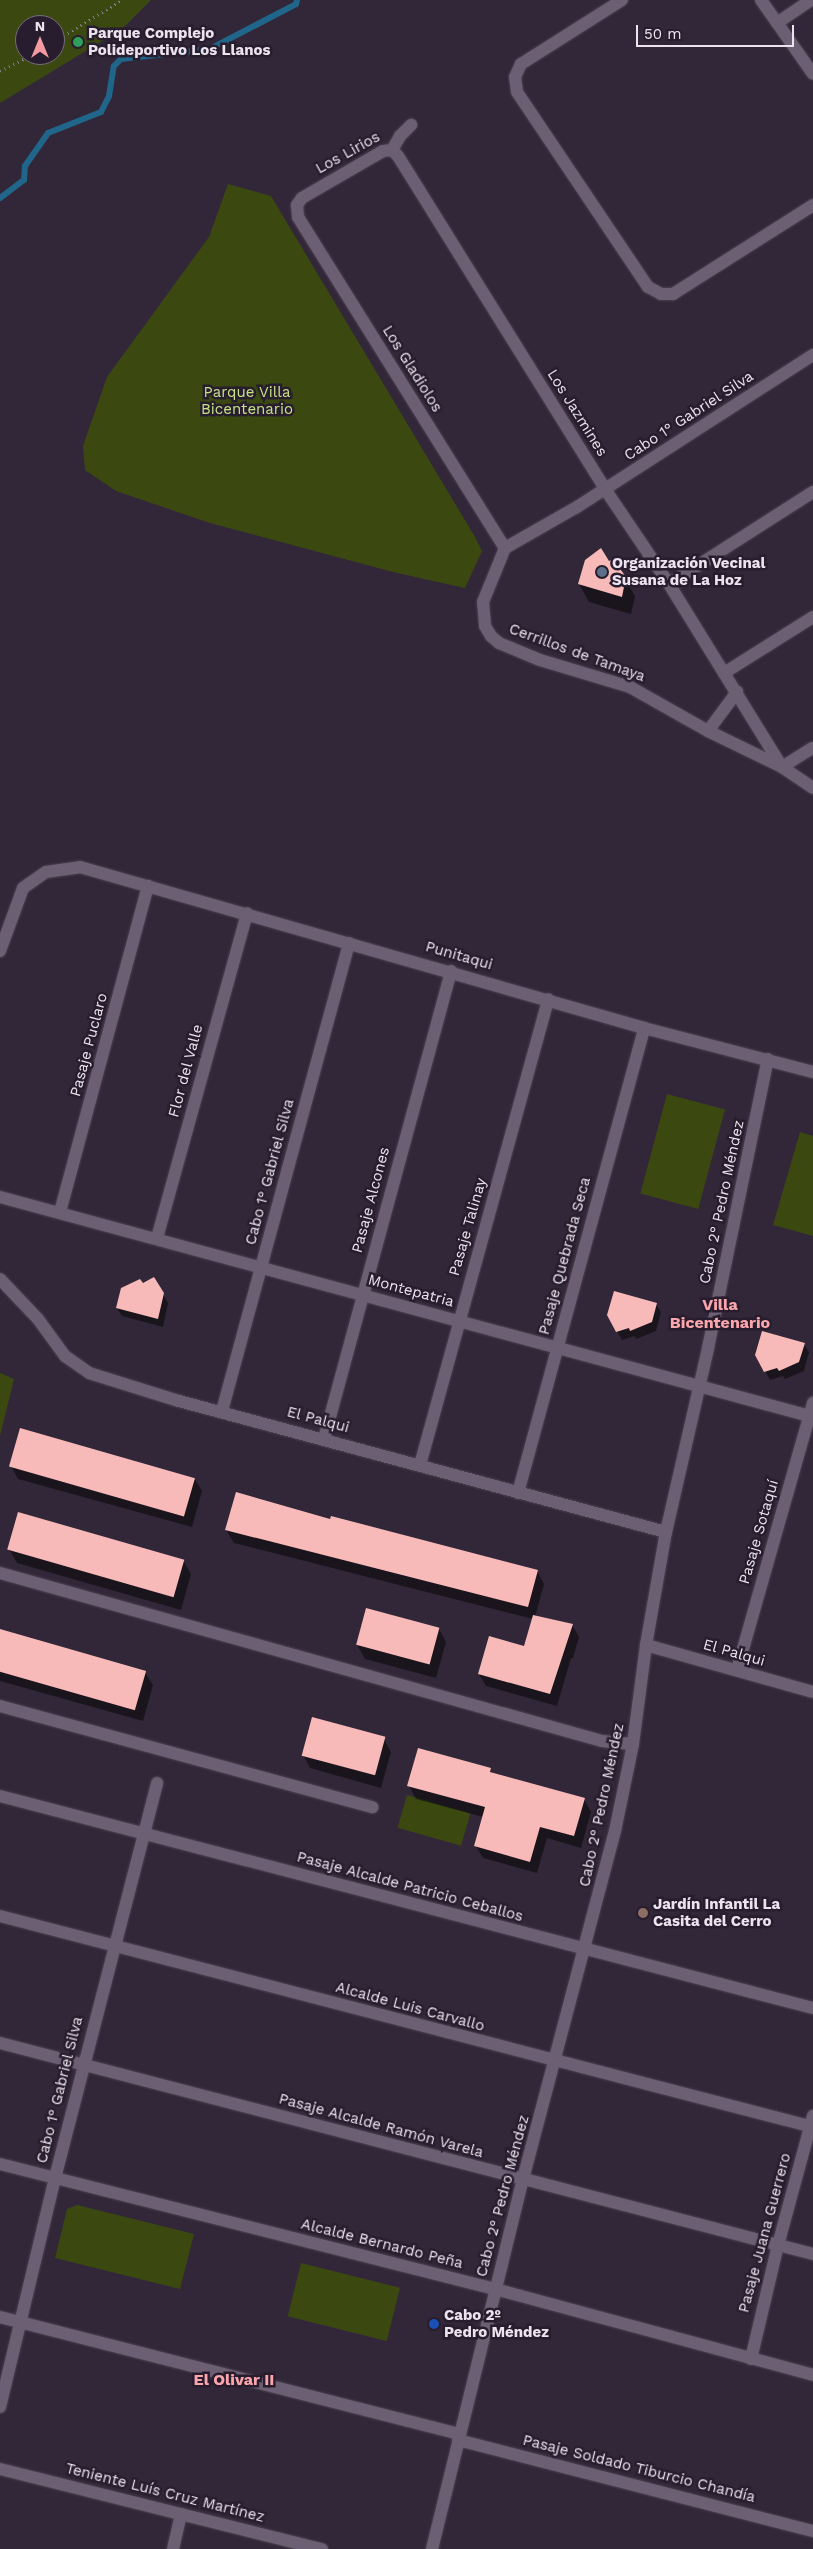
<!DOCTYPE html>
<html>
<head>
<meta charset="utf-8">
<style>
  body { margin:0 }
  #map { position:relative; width:813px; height:2549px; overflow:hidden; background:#322738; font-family:"Work Sans",sans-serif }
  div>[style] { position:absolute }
  .green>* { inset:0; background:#3b4911; transform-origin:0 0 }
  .shadow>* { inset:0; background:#0007 }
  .stream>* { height:6px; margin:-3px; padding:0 3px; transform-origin:3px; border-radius:3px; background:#20658a }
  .building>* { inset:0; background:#f8bab8; transform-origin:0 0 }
  .path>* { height:3px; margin-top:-1.5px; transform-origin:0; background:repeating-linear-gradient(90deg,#847b89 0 1px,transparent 0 5px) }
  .roads { filter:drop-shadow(0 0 1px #4c4251) drop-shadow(0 0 1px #4c4251) }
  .minor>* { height:12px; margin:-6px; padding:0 6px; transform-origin:6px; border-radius:6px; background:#6c5f73 }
  .dots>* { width:14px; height:14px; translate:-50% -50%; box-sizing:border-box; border:2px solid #281d2e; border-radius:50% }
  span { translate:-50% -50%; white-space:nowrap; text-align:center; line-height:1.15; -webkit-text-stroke:5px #281d2e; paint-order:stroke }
  .poi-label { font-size:15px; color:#ebe4ef; font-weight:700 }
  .left { translate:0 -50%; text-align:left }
  .street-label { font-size:15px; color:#ebe4ef }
  .park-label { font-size:15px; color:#c7e287 }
  .neighbourhood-label { font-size:16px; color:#fba6ac; font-weight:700 }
  .north { position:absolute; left:15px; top:15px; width:50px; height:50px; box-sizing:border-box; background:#281d2e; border:1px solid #766d7b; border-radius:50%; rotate:0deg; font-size:14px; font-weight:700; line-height:20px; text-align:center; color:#ebe4ef }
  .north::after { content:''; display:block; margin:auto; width:18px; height:22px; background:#f49aa1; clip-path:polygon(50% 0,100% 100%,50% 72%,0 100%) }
  .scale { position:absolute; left:636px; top:25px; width:158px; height:22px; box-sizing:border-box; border:2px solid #ebe4ef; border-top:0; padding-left:6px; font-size:15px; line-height:18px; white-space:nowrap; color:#ebe4ef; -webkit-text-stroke:4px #281d2e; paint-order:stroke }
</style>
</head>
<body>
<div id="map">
  <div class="green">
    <div style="clip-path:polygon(evenodd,0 0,151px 0,122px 29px,0 103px,0 0,25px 25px,55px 25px,55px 55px,25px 55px,25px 25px)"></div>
    <div style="clip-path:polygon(228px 184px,271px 196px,475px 537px,482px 551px,465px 588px,393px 572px,210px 523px,116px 491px,85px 470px,83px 446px,107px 377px,209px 237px)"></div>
    <div style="left:667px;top:1094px;width:60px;height:103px;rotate:15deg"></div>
    <div style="clip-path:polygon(800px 1132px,813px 1136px,813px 1236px,773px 1225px)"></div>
    <div style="clip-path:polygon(0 1373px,14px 1379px,0 1436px)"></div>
    <div style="left:407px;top:1795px;width:66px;height:34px;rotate:16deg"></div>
    <div style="clip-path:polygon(77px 2205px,194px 2234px,180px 2289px,55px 2258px,67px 2209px)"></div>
    <div style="left:301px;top:2263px;width:102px;height:55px;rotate:14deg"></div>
  </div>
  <div class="shadow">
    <div style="clip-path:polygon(609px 563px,624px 578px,635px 596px,631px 614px,589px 602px,579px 584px)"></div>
    <div style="clip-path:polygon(154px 1278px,168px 1303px,163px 1327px,122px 1316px,117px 1308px,142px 1285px)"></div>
    <div style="clip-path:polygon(656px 1304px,661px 1312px,656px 1331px,636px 1339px,635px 1336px,622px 1340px,608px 1315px)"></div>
    <div style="clip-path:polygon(804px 1344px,809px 1352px,804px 1371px,785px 1379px,783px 1376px,770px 1380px,757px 1355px)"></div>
    <div style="clip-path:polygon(11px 1466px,194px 1478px,202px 1491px,192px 1527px,18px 1479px)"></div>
    <div style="clip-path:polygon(331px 1520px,537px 1571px,544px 1584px,535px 1617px,572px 1625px,579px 1637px,573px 1658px,571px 1658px,557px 1706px,486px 1686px,479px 1674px,525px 1648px,533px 1619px,234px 1543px,226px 1530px)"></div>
    <div style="clip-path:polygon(9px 1549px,183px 1560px,191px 1574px,181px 1610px,17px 1563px)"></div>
    <div style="clip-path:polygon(439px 1629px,446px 1642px,436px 1678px,365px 1659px,357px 1645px)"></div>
    <div style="clip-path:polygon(0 1630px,145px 1672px,153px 1685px,143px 1721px,0 1681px)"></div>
    <div style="clip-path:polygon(384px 1739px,391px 1752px,381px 1788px,310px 1768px,303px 1755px)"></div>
    <div style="clip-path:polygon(490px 1769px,493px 1774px,584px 1799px,591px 1812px,581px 1848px,547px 1838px,537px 1873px,483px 1858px,476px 1846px,483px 1817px,416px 1799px,409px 1786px)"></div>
  </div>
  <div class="stream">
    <div style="left:0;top:198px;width:30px;rotate:-37deg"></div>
    <div style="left:24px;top:180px;width:14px;rotate:-86deg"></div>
    <div style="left:25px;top:166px;width:40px;rotate:-55.1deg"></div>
    <div style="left:48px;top:133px;width:57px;rotate:-21.6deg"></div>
    <div style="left:101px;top:112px;width:18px;rotate:-63deg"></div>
    <div style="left:109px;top:96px;width:30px;rotate:-81deg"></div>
    <div style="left:114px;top:66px;width:10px;rotate:-45deg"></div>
    <div style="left:121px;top:59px;width:90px;rotate:-6.4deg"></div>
    <div style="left:210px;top:49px;width:97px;rotate:-27.6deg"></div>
    <div style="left:296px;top:4px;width:4px;rotate:-76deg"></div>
  </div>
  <div class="building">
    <div style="clip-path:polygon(601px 548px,609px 561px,613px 559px,626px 577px,622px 597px,578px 584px,585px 560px)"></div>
    <div style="clip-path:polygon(154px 1277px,164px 1293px,158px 1319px,116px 1308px,121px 1288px,140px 1279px,143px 1283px)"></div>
    <div style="clip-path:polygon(614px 1291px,657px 1303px,652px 1322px,630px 1331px,629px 1328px,616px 1332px,607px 1315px)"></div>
    <div style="clip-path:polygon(762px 1331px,805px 1343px,799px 1362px,779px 1371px,777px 1368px,764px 1372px,755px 1355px)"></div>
    <div style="left:20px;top:1428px;width:182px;height:40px;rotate:16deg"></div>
    <div style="clip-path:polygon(236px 1492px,330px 1519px,331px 1516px,538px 1570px,528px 1607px,225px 1530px)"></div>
    <div style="left:18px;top:1512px;width:173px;height:39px;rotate:16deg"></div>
    <div style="left:366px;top:1608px;width:76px;height:38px;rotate:15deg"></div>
    <div style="clip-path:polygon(533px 1615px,573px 1624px,550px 1694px,478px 1674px,489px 1636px,524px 1646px)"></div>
    <div style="left:0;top:1629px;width:152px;height:41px;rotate:16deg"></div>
    <div style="left:312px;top:1717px;width:76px;height:40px;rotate:15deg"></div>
    <div style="clip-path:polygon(418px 1748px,491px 1768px,490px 1772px,585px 1798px,574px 1836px,540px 1827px,530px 1862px,474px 1846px,485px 1807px,407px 1786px)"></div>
  </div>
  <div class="path">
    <div style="left:55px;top:41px;width:79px;rotate:-31.5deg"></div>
    <div style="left:0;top:71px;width:35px;rotate:-27deg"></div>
  </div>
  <div class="roads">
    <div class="minor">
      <div style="left:622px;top:0;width:120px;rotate:147.6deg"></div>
      <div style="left:521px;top:64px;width:14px;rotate:115deg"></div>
      <div style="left:515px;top:77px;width:15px;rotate:82deg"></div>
      <div style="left:517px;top:92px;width:235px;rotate:56.1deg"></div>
      <div style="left:648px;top:287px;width:15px;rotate:28deg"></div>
      <div style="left:661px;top:294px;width:12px"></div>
      <div style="left:673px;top:294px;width:166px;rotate:-32.4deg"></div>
      <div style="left:761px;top:0;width:90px;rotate:54.9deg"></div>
      <div style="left:777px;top:23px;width:41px;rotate:-34.1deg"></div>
      <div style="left:392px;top:150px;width:8px;rotate:45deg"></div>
      <div style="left:398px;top:156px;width:392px;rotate:58.1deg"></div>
      <div style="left:605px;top:489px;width:115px;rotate:56deg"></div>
      <div style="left:669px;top:584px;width:215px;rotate:58.3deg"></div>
      <div style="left:392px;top:150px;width:9px;rotate:174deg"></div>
      <div style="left:383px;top:151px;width:94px;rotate:149.9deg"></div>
      <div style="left:302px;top:198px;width:9px;rotate:126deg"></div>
      <div style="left:297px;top:205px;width:12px;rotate:85deg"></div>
      <div style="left:298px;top:217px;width:390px;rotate:58deg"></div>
      <div style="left:392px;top:150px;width:16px;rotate:-60deg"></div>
      <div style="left:400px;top:136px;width:16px;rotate:-45deg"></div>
      <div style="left:505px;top:548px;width:58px;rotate:112.2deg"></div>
      <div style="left:483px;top:602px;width:24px;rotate:85deg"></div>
      <div style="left:485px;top:626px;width:12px;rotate:59deg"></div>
      <div style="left:491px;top:636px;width:11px;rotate:41deg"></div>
      <div style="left:499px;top:643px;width:44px;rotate:22.5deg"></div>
      <div style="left:540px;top:660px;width:94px;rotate:16.7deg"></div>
      <div style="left:630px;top:687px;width:90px;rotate:29.4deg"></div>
      <div style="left:708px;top:731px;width:82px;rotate:25.9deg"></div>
      <div style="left:782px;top:767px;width:37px;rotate:34deg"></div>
      <div style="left:505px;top:548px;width:83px;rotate:-29.7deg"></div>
      <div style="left:577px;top:507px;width:281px;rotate:-32.8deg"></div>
      <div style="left:669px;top:584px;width:171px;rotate:-32.6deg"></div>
      <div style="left:724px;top:673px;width:105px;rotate:-32.2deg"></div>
      <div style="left:708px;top:731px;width:49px;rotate:-53.4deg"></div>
      <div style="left:782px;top:767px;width:36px;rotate:-32deg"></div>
      <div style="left:0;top:951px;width:67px;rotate:-69.9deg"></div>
      <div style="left:23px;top:888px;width:28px;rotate:-35deg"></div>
      <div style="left:46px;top:872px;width:34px;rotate:-8deg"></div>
      <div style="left:80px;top:867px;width:587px;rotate:15.93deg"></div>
      <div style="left:644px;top:1028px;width:175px;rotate:14.6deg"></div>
      <div style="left:0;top:1197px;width:842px;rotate:15.14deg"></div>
      <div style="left:60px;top:1212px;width:338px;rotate:-74.9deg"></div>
      <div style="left:157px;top:1238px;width:337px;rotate:-74.5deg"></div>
      <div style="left:0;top:1279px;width:55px;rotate:46.5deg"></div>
      <div style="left:38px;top:1319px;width:46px;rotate:53.9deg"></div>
      <div style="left:65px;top:1356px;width:29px;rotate:35deg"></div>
      <div style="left:89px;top:1373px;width:94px;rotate:17.3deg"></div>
      <div style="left:179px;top:1401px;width:504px;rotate:15.06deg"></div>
      <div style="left:222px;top:1411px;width:485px;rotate:-74.8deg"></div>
      <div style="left:324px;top:1439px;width:485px;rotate:-74.8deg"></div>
      <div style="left:420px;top:1465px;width:483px;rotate:-74.6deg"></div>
      <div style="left:518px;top:1493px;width:482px;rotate:-74.8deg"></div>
      <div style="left:0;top:1573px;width:625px;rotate:15.59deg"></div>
      <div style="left:602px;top:1741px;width:31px;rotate:6deg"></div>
      <div style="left:646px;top:1645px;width:173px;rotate:15.7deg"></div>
      <div style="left:737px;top:1670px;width:278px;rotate:-74.1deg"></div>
      <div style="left:0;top:1706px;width:386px;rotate:15.2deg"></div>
      <div style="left:0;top:1796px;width:840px;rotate:14.62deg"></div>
      <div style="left:0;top:1916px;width:840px;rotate:14.55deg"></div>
      <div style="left:0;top:2043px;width:840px;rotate:14.55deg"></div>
      <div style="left:0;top:2164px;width:511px;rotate:14.17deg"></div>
      <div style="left:495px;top:2289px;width:329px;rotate:15.1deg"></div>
      <div style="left:0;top:2317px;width:474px;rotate:14.3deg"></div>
      <div style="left:751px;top:2359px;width:117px;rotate:-76.7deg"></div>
      <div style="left:778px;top:2245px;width:134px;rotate:-74.8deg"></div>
      <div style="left:0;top:2407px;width:236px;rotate:-76.5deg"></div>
      <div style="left:55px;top:2178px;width:408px;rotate:-75.5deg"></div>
      <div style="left:458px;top:2440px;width:366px;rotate:14.4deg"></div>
      <div style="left:0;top:2469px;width:332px;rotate:14deg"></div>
      <div style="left:173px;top:2549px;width:36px;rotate:-77deg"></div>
      <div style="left:432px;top:2549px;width:381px;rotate:-76.2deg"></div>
      <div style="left:523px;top:2179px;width:360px;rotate:-75.2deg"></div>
      <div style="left:615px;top:1831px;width:89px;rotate:-78.3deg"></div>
      <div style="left:633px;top:1744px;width:100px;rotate:-82.5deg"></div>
      <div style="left:646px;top:1645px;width:115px;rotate:-80deg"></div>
      <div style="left:666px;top:1532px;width:189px;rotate:-77.1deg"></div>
      <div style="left:708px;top:1348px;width:295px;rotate:-78.3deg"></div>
    </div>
  </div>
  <div class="dots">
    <div style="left:78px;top:42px;background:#2e9e5b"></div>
    <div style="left:602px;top:572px;background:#5c6f8a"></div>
    <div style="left:643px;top:1913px;background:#8d6e63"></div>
    <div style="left:434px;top:2324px;background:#1a4fb4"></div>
  </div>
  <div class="poi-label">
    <span class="left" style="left:88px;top:42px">Parque Complejo<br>Polideportivo Los Llanos</span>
    <span class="left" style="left:612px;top:572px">Organización Vecinal<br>Susana de La Hoz</span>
    <span class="left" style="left:653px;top:1913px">Jardín Infantil La<br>Casita del Cerro</span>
    <span class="left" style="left:444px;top:2324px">Cabo 2º<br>Pedro Méndez</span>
  </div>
  <div class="street-label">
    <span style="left:348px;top:153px;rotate:-29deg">Los Lirios</span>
    <span style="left:412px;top:369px;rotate:58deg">Los Gladiolos</span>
    <span style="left:577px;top:413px;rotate:58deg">Los Jazmines</span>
    <span style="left:689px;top:416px;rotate:-33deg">Cabo 1° Gabriel Silva</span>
    <span style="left:577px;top:653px;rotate:20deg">Cerrillos de Tamaya</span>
    <span style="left:459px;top:956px;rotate:16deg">Punitaqui</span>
    <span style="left:89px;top:1045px;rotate:-75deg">Pasaje Puclaro</span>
    <span style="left:186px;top:1071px;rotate:-75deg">Flor del Valle</span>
    <span style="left:270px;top:1172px;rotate:-75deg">Cabo 1° Gabriel Silva</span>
    <span style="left:371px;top:1200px;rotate:-75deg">Pasaje Alcones</span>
    <span style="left:722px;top:1202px;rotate:-78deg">Cabo 2° Pedro Méndez</span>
    <span style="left:468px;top:1227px;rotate:-74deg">Pasaje Talinay</span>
    <span style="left:565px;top:1256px;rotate:-75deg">Pasaje Quebrada Seca</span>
    <span style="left:411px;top:1291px;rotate:15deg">Montepatria</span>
    <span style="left:318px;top:1420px;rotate:15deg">El Palqui</span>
    <span style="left:759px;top:1532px;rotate:-74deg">Pasaje Sotaquí</span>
    <span style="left:734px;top:1653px;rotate:16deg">El Palqui</span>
    <span style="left:602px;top:1805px;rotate:-78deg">Cabo 2° Pedro Méndez</span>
    <span style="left:410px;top:1887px;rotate:15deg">Pasaje Alcalde Patricio Ceballos</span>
    <span style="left:410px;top:2007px;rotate:15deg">Alcalde Luis Carvallo</span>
    <span style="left:60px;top:2090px;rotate:-76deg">Cabo 1° Gabriel Silva</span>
    <span style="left:381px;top:2126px;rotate:15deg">Pasaje Alcalde Ramón Varela</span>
    <span style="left:503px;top:2196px;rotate:-75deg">Cabo 2° Pedro Méndez</span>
    <span style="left:765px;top:2233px;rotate:-75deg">Pasaje Juana Guerrero</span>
    <span style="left:382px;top:2244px;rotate:14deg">Alcalde Bernardo Peña</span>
    <span style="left:639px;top:2469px;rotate:14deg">Pasaje Soldado Tiburcio Chandía</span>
    <span style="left:165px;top:2493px;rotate:14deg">Teniente Luís Cruz Martínez</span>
  </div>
  <div class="park-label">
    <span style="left:247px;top:401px">Parque Villa<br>Bicentenario</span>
  </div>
  <div class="neighbourhood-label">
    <span style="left:720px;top:1314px">Villa<br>Bicentenario</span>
    <span style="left:234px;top:2380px">El Olivar II</span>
  </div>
  <div class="north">N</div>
  <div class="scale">50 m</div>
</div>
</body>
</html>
